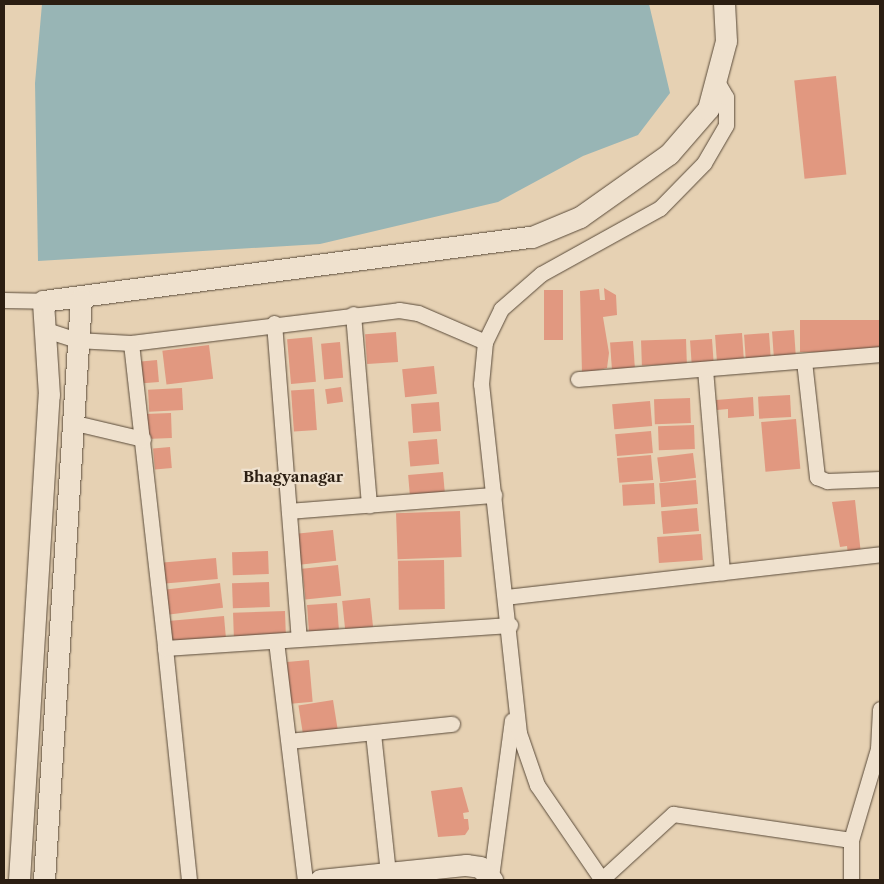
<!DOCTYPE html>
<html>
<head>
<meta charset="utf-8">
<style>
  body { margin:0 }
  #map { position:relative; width:884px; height:884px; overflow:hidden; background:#e6d1b3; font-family:"Libre Caslon Text",serif }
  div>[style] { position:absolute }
  .water>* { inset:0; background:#98b5b5 }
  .building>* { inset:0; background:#e19880; transform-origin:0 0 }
  .roads { filter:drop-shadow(0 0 1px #5a4b3a) drop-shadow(0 0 1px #5a4b3a) }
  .street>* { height:15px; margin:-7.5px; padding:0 7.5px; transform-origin:7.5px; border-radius:7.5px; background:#efe1ce }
  .secondary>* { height:21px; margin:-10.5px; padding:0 10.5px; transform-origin:10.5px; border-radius:10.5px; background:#efe1ce }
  span { translate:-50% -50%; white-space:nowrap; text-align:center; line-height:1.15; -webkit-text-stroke:4.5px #efe1ce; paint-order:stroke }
  .neighbourhood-label { font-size:15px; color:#2b1e12; font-weight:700 }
  .frame { position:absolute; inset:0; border:5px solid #2b1e12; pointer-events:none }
</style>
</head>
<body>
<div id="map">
  <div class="water">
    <div style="clip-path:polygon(42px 4px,649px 4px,670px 93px,638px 135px,583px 156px,498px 202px,320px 244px,38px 261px,35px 83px)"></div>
  </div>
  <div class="building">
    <div style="left:836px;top:76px;width:99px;height:42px;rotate:84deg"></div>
    <div style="clip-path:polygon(604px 288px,616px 295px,617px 315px,603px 317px,609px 353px,607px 368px,582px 374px,580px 291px,599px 289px,600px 300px,605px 300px)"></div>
    <div style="left:544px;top:290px;width:19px;height:50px"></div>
    <div style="left:880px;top:320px;width:32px;height:80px;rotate:90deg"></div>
    <div style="left:794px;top:330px;width:29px;height:22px;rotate:86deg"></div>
    <div style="left:396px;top:332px;width:30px;height:31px;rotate:86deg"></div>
    <div style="left:742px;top:333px;width:31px;height:27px;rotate:86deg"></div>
    <div style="left:769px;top:333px;width:27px;height:25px;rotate:86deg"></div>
    <div style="left:312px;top:337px;width:45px;height:25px;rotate:85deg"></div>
    <div style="left:686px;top:339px;width:25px;height:45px;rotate:88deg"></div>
    <div style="left:712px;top:339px;width:27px;height:22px;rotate:86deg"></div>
    <div style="left:633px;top:341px;width:27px;height:23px;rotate:86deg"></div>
    <div style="left:340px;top:342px;width:36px;height:19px;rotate:85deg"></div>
    <div style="left:209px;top:345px;width:34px;height:47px;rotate:83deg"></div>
    <div style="left:157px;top:360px;width:22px;height:16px;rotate:85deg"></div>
    <div style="left:434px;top:366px;width:28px;height:32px;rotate:84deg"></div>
    <div style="left:341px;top:387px;width:15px;height:16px;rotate:82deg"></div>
    <div style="left:182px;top:388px;width:22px;height:34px;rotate:87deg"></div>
    <div style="left:314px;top:389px;width:41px;height:23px;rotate:86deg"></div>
    <div style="left:790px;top:395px;width:22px;height:32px;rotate:87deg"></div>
    <div style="clip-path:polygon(753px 397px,754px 416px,728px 418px,728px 409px,717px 410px,716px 400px)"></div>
    <div style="left:690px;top:398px;width:25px;height:36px;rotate:88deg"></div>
    <div style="left:650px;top:401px;width:25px;height:38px;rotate:85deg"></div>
    <div style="left:439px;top:402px;width:29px;height:28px;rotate:86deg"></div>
    <div style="left:171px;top:413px;width:25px;height:26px;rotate:88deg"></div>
    <div style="left:796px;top:419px;width:50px;height:35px;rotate:85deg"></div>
    <div style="left:694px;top:425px;width:24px;height:36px;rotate:88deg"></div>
    <div style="left:651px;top:431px;width:22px;height:36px;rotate:85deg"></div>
    <div style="left:437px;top:439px;width:25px;height:29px;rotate:85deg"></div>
    <div style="left:170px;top:447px;width:21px;height:17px;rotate:85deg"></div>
    <div style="left:693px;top:453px;width:25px;height:36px;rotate:83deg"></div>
    <div style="left:651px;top:455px;width:25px;height:34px;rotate:85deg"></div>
    <div style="left:443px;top:472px;width:24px;height:35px;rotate:85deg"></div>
    <div style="left:696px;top:480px;width:24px;height:37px;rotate:85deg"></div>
    <div style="left:654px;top:483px;width:21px;height:32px;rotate:87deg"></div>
    <div style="clip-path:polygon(855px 500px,861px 554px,848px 555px,847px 546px,840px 547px,832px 502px)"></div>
    <div style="left:697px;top:508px;width:23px;height:36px;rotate:85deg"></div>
    <div style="left:460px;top:511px;width:46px;height:64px;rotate:88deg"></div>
    <div style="left:333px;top:530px;width:31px;height:37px;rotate:84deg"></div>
    <div style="left:701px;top:534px;width:26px;height:44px;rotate:86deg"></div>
    <div style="left:268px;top:551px;width:23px;height:36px;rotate:88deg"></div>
    <div style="left:216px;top:558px;width:21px;height:53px;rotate:85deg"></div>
    <div style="left:444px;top:560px;width:49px;height:46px;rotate:89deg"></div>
    <div style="left:338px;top:565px;width:31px;height:36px;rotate:84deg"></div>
    <div style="left:269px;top:582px;width:25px;height:37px;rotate:88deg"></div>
    <div style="left:220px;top:583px;width:25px;height:54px;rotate:83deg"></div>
    <div style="left:370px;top:598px;width:29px;height:28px;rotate:84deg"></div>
    <div style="left:337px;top:603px;width:28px;height:30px;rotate:86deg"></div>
    <div style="left:285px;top:611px;width:24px;height:52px;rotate:88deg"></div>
    <div style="left:224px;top:616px;width:24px;height:56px;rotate:85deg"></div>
    <div style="left:309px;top:660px;width:42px;height:22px;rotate:85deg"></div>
    <div style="left:333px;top:700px;width:32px;height:35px;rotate:81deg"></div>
    <div style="clip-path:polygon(462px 787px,469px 812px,463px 813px,464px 819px,468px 819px,469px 829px,465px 835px,438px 837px,431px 791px)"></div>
  </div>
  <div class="roads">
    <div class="street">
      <div style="left:4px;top:300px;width:39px;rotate:1deg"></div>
      <div style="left:353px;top:314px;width:192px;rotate:85.2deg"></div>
      <div style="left:274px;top:323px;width:316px;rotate:85.5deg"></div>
      <div style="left:46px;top:330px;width:32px;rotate:18deg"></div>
      <div style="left:76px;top:340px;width:55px;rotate:3.1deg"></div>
      <div style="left:131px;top:343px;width:270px;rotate:-7deg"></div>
      <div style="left:399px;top:310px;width:19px;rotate:9deg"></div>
      <div style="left:418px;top:313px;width:73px;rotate:23.4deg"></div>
      <div style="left:131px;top:343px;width:307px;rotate:83.6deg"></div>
      <div style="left:804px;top:361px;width:117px;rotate:83.6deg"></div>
      <div style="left:817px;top:477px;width:11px;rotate:22deg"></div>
      <div style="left:827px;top:481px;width:53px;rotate:-2.2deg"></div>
      <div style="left:705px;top:369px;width:204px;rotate:85.2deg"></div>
      <div style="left:578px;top:379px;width:303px;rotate:-4.7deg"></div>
      <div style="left:71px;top:422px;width:74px;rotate:13.3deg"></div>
      <div style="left:289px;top:511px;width:206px;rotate:-4.5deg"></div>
      <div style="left:505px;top:597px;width:377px;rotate:-6.5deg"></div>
      <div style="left:276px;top:641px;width:241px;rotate:83.1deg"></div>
      <div style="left:373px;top:733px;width:141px;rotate:83.9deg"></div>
      <div style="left:289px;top:741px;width:164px;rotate:-6deg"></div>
      <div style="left:491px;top:877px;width:158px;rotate:-82.4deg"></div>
      <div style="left:189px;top:880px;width:233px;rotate:-95.9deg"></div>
      <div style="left:165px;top:648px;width:346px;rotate:-3.8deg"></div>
      <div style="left:601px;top:880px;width:98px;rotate:-42.5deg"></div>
      <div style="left:673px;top:814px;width:180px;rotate:8.3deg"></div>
      <div style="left:602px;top:880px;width:115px;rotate:-124.4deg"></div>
      <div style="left:537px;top:785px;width:55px;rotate:-109.1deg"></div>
      <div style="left:519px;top:733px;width:351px;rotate:-96.2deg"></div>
      <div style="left:481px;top:384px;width:42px;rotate:-84.6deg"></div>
      <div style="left:485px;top:342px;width:37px;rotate:-64deg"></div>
      <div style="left:501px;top:309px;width:53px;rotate:-41.2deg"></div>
      <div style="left:541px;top:274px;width:136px;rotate:-29deg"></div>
      <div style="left:660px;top:208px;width:63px;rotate:-45.6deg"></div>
      <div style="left:704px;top:163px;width:44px;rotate:-59.9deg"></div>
      <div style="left:726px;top:125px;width:28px;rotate:-90deg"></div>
      <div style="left:726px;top:97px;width:20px;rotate:-120deg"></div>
      <div style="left:851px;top:880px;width:40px;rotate:-90deg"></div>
      <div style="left:851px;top:840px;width:95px;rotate:-73.5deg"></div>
      <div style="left:878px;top:749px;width:40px;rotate:-87.1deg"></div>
    </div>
    <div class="secondary">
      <div style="left:19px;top:880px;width:486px;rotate:-86.5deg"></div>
      <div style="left:49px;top:395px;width:94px;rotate:-93.7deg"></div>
      <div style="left:43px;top:301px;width:493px;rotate:-7.5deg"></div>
      <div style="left:532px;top:237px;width:52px;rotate:-22.6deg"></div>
      <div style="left:580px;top:217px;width:109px;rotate:-35.3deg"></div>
      <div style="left:669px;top:154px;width:60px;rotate:-49.1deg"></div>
      <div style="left:708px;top:109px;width:70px;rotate:-75.2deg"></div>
      <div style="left:726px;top:41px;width:37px;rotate:-93deg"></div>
      <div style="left:44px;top:880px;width:582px;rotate:-86.36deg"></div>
      <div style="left:320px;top:880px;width:147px;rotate:-5.9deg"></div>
      <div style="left:466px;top:865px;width:14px;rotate:8deg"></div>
      <div style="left:480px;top:867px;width:18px;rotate:47deg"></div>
    </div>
  </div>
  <div class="neighbourhood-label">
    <span style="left:293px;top:477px">Bhagyanagar</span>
  </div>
  <div class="frame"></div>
</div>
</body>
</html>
